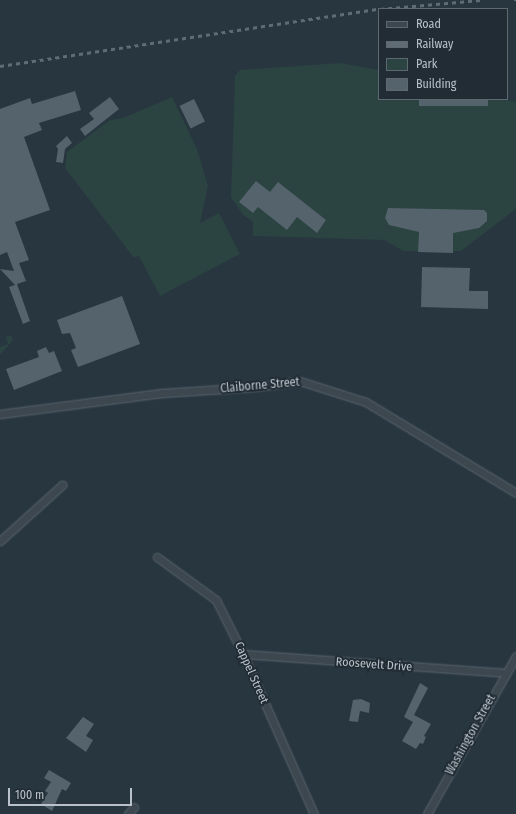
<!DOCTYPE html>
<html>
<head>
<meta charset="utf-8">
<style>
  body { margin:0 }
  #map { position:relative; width:516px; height:814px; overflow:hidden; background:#283640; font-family:"Fira Sans Condensed",sans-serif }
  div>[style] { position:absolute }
  .green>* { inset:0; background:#2b4341 }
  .building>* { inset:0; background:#54636c; transform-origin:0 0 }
  .roads { filter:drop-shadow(0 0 1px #5a656d) drop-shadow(0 0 1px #5a656d) }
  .minor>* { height:7px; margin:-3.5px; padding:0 3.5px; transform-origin:3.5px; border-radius:3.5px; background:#3c4750 }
  .rail>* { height:2.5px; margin-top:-1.25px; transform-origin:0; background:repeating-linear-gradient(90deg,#5f6c76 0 4px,transparent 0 8px) }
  span { translate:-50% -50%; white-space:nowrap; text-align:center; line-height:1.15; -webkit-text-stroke:4px #212c35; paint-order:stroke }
  .street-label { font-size:12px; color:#b9c2ca }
  .legend { position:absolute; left:378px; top:8px; width:130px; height:92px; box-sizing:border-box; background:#212c35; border:1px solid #5e6871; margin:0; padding:5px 7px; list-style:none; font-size:12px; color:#b9c2ca }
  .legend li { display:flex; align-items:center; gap:8px; height:20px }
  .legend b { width:20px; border:1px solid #5e6871 }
  .scale { position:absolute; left:8px; top:788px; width:124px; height:18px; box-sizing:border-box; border:2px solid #b9c2ca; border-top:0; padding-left:5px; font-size:12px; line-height:14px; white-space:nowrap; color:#b9c2ca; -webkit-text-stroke:3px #212c35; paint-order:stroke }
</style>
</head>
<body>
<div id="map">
  <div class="green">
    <div style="clip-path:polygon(340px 63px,379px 70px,379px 99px,503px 99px,516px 102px,516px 209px,461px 251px,403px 251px,384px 240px,253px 236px,253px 222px,243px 215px,231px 197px,235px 76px,240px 70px)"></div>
    <div style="clip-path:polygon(172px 97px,197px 149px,208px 186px,200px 223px,219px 213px,240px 254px,160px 296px,139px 256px,134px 258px,65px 168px,67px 152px,110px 120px,123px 118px)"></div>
    <div style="clip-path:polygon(11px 335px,13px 340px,0 355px,0 347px,8px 344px,6px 337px)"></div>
  </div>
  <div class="building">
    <div style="clip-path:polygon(75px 91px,81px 110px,39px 123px,42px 130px,24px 137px,50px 210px,15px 222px,29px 260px,19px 263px,26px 281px,17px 284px,30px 321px,23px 324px,9px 287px,15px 285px,0 269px,14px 271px,7px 252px,0 255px,0 109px,30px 98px,32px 104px)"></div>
    <div style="clip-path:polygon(110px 97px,119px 109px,85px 136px,80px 129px,94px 119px,89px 113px)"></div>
    <div style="left:194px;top:99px;width:25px;height:16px;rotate:64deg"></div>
    <div style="left:419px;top:99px;width:69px;height:7px"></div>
    <div style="clip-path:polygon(67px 136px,72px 143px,65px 149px,63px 163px,56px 162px,58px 149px,56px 146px)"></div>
    <div style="clip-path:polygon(256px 181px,270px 192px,278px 182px,326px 220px,317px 233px,297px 217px,287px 230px,258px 207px,253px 213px,239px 202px)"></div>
    <div style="clip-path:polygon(388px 208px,484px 210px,487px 213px,487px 221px,479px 228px,453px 233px,453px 253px,418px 252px,419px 232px,389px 225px,385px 218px)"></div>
    <div style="clip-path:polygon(422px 267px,470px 268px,469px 291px,488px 291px,488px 309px,421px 307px)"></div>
    <div style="clip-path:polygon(122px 296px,140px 344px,78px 367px,71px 350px,76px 348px,70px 333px,62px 334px,57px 320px)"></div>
    <div style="clip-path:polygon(46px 347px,49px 353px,54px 351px,62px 371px,14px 390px,6px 369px,39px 357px,37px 351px)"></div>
    <div style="clip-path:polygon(420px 683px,428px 688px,414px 715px,431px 724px,424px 736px,426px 737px,423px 744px,420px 743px,416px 749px,402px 741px,413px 722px,404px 717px)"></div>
    <div style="clip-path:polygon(361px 699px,370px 703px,369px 713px,360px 711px,358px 722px,349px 721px,353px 700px)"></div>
    <div style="clip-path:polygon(83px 717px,94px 724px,86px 736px,93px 740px,86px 752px,66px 738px)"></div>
    <div style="clip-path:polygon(49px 770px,71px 783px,66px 791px,62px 789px,52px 811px,41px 804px,48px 793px,45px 791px,51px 782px,44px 778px)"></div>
  </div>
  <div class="roads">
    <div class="minor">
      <div style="left:0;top:414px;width:163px;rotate:-7.4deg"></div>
      <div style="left:162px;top:393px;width:93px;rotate:-3.7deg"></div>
      <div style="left:255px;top:387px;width:45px;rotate:-7.6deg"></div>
      <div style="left:300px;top:381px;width:69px;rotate:17.7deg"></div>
      <div style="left:366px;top:402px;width:175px;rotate:31.2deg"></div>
      <div style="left:0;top:541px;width:84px;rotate:-42.1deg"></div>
      <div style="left:157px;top:557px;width:73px;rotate:36.1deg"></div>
      <div style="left:216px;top:600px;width:60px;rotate:63.4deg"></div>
      <div style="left:243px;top:654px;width:175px;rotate:66.1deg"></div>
      <div style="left:243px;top:654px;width:264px;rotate:4.1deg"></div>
      <div style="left:128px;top:814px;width:9px;rotate:-49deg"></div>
      <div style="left:427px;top:814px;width:181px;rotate:-60.6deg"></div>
    </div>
  </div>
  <div class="rail">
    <div style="left:514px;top:0;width:2px"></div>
    <div style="left:380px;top:9px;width:101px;rotate:-5.1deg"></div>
    <div style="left:0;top:66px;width:383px;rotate:-8.6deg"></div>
  </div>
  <div class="street-label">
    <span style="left:260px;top:386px;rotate:-5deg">Claiborne Street</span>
    <span style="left:374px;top:665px;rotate:4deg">Roosevelt Drive</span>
    <span style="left:251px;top:673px;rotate:66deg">Cappel Street</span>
    <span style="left:471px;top:735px;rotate:-61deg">Washington Street</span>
  </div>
  <ul class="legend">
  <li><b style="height:5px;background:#3c4750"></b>Road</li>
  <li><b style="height:5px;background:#5f6c76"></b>Railway</li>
  <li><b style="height:11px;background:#2b4341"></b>Park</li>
  <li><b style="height:11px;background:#54636c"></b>Building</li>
  </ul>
  <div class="scale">100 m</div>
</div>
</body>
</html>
